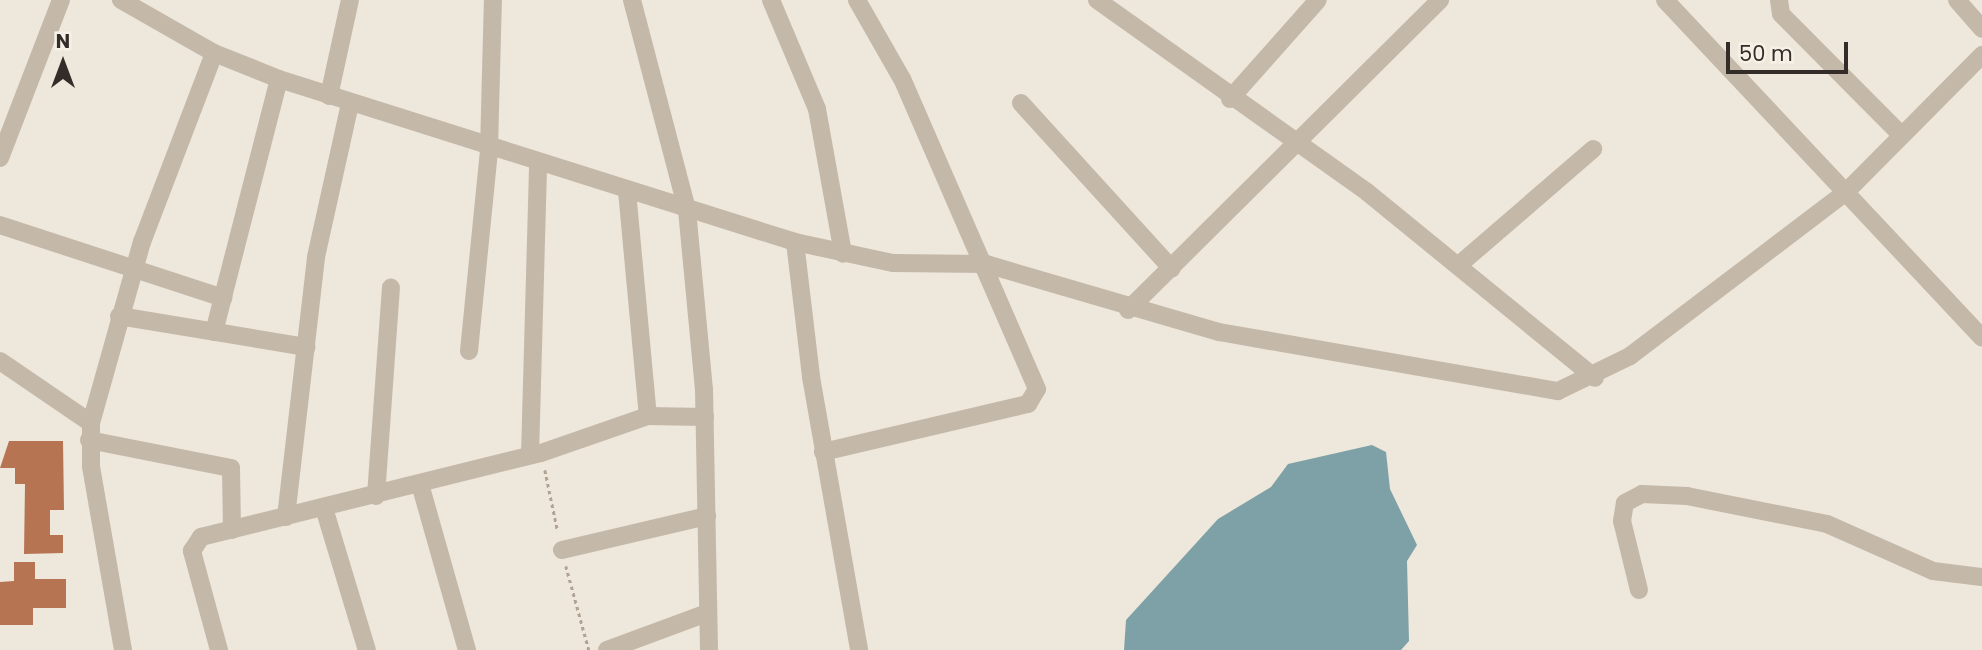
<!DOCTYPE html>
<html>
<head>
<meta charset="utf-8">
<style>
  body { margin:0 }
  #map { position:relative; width:1982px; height:650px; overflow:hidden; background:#eee7db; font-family:Poppins,sans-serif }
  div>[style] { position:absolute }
  .water>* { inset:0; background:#7ea1a7 }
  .building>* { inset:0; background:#b67452 }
  .path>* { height:2.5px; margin-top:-1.25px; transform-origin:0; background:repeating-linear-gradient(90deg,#b0a393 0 3.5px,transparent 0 7px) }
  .minor>* { height:18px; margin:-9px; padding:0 9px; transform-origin:9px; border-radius:9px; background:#c4b8a9 }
  .tertiary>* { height:18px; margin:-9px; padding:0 9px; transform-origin:9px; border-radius:9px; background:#c4b8a9 }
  span { translate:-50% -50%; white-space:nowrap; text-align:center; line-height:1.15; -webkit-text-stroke:6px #f6f1e7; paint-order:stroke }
  .north { position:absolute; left:28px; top:28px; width:70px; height:70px; -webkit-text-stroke:5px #f6f1e7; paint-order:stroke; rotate:0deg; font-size:19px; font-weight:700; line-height:28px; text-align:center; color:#332c28 }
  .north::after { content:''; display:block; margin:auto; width:24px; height:32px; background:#332c28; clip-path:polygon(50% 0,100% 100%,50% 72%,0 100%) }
  .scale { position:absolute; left:1726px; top:42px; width:122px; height:32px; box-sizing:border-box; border:4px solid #332c28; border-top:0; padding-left:9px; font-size:21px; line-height:24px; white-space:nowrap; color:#332c28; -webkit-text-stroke:5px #f6f1e7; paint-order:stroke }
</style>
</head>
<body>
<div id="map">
  <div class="water">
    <i style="clip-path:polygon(1372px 445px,1386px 452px,1390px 489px,1417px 545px,1407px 561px,1409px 641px,1401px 650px,1124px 650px,1126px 620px,1218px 519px,1271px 487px,1288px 464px)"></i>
  </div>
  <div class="building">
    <i style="clip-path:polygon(9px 441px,63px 441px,64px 510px,50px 510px,50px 535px,63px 535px,63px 553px,24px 554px,25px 484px,15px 484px,15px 468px,0 468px)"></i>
    <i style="clip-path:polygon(14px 562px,35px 562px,35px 579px,66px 579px,66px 608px,33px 608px,33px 625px,0 625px,0 582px,14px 581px)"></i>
  </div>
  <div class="path">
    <i style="left:545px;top:470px;width:63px;rotate:78.2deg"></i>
    <i style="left:566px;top:566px;width:87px;rotate:74.7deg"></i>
  </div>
  <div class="minor">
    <i style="left:121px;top:0;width:107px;rotate:29.7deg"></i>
    <i style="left:214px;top:53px;width:70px;rotate:21.8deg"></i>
    <i style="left:279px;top:79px;width:541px;rotate:17.53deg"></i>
    <i style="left:795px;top:242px;width:100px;rotate:12.1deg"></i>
    <i style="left:893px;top:263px;width:93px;rotate:0.6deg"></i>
    <i style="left:986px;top:264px;width:243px;rotate:16.3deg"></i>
    <i style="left:1219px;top:332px;width:344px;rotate:9.9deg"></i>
    <i style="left:1558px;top:391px;width:80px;rotate:-25.9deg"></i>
    <i style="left:1630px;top:356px;width:273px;rotate:-37.2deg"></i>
    <i style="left:1847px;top:191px;width:192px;rotate:-45.2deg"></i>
    <i style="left:632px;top:0;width:217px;rotate:75.3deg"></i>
    <i style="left:687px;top:210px;width:180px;rotate:84.6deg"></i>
    <i style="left:704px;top:389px;width:261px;rotate:88.9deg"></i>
    <i style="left:771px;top:0;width:118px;rotate:67.1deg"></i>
    <i style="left:817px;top:109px;width:147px;rotate:79.8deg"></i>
    <i style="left:1097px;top:0;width:331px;rotate:35.4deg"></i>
    <i style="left:1367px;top:192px;width:294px;rotate:39.2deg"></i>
    <i style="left:1779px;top:0;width:14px;rotate:82deg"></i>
    <i style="left:1781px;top:14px;width:168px;rotate:45.2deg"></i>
    <i style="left:1957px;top:0;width:38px;rotate:49deg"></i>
    <i style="left:329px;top:96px;width:98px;rotate:-77.7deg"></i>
    <i style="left:1230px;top:99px;width:132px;rotate:-48.4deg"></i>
    <i style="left:1021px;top:103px;width:224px;rotate:47.7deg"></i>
    <i style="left:0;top:158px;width:169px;rotate:-68.9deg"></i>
    <i style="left:627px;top:191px;width:226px;rotate:84.7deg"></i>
    <i style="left:0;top:225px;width:235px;rotate:18.1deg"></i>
    <i style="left:795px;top:242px;width:136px;rotate:83.2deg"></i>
    <i style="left:811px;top:377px;width:277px;rotate:80deg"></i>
    <i style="left:1460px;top:264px;width:176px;rotate:-40.8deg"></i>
    <i style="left:1128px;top:310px;width:440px;rotate:-44.8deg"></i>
    <i style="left:119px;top:316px;width:190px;rotate:9.4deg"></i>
    <i style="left:214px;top:332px;width:261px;rotate:-75.6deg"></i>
    <i style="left:469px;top:351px;width:203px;rotate:-84.3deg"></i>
    <i style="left:489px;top:149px;width:149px;rotate:-88.5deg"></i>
    <i style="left:0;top:361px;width:110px;rotate:34.3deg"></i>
    <i style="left:89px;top:440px;width:145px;rotate:11.2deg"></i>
    <i style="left:231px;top:468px;width:62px;rotate:89.1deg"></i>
    <i style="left:823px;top:452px;width:211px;rotate:-13.2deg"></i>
    <i style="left:1028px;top:404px;width:17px;rotate:-59deg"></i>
    <i style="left:1037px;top:389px;width:338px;rotate:-113.5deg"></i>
    <i style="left:902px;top:79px;width:91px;rotate:-119.7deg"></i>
    <i style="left:530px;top:455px;width:290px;rotate:-88.4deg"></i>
    <i style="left:420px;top:484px;width:173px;rotate:74.2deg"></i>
    <i style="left:376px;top:496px;width:209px;rotate:-85.9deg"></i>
    <i style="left:324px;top:508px;width:148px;rotate:73.2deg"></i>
    <i style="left:286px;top:517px;width:262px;rotate:-83.4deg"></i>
    <i style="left:316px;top:257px;width:157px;rotate:-77.5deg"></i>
    <i style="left:562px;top:550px;width:149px;rotate:-13.2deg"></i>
    <i style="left:1639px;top:590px;width:71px;rotate:-103.8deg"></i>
    <i style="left:1622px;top:521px;width:18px;rotate:-81deg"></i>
    <i style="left:1625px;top:503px;width:19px;rotate:-28deg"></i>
    <i style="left:1642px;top:494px;width:45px;rotate:2.5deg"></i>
    <i style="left:1687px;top:496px;width:143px;rotate:11.3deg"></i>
    <i style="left:1827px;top:524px;width:116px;rotate:23.9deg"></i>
    <i style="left:1933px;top:571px;width:49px;rotate:7deg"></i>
    <i style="left:123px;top:650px;width:187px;rotate:-99.9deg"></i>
    <i style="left:91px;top:466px;width:43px;rotate:-90deg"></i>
    <i style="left:91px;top:423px;width:188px;rotate:-74.3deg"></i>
    <i style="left:142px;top:242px;width:202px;rotate:-69.1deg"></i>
    <i style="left:219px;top:650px;width:103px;rotate:-105.3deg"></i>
    <i style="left:192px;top:551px;width:17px;rotate:-57deg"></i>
    <i style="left:201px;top:537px;width:350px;rotate:-13.9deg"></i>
    <i style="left:541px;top:453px;width:113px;rotate:-19.1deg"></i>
    <i style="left:648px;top:416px;width:57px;rotate:1deg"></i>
    <i style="left:607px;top:650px;width:107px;rotate:-20.3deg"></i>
  </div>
  <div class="tertiary">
    <i style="left:1665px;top:0;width:463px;rotate:46.8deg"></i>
  </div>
  <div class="north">N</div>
  <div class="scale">50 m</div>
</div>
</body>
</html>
